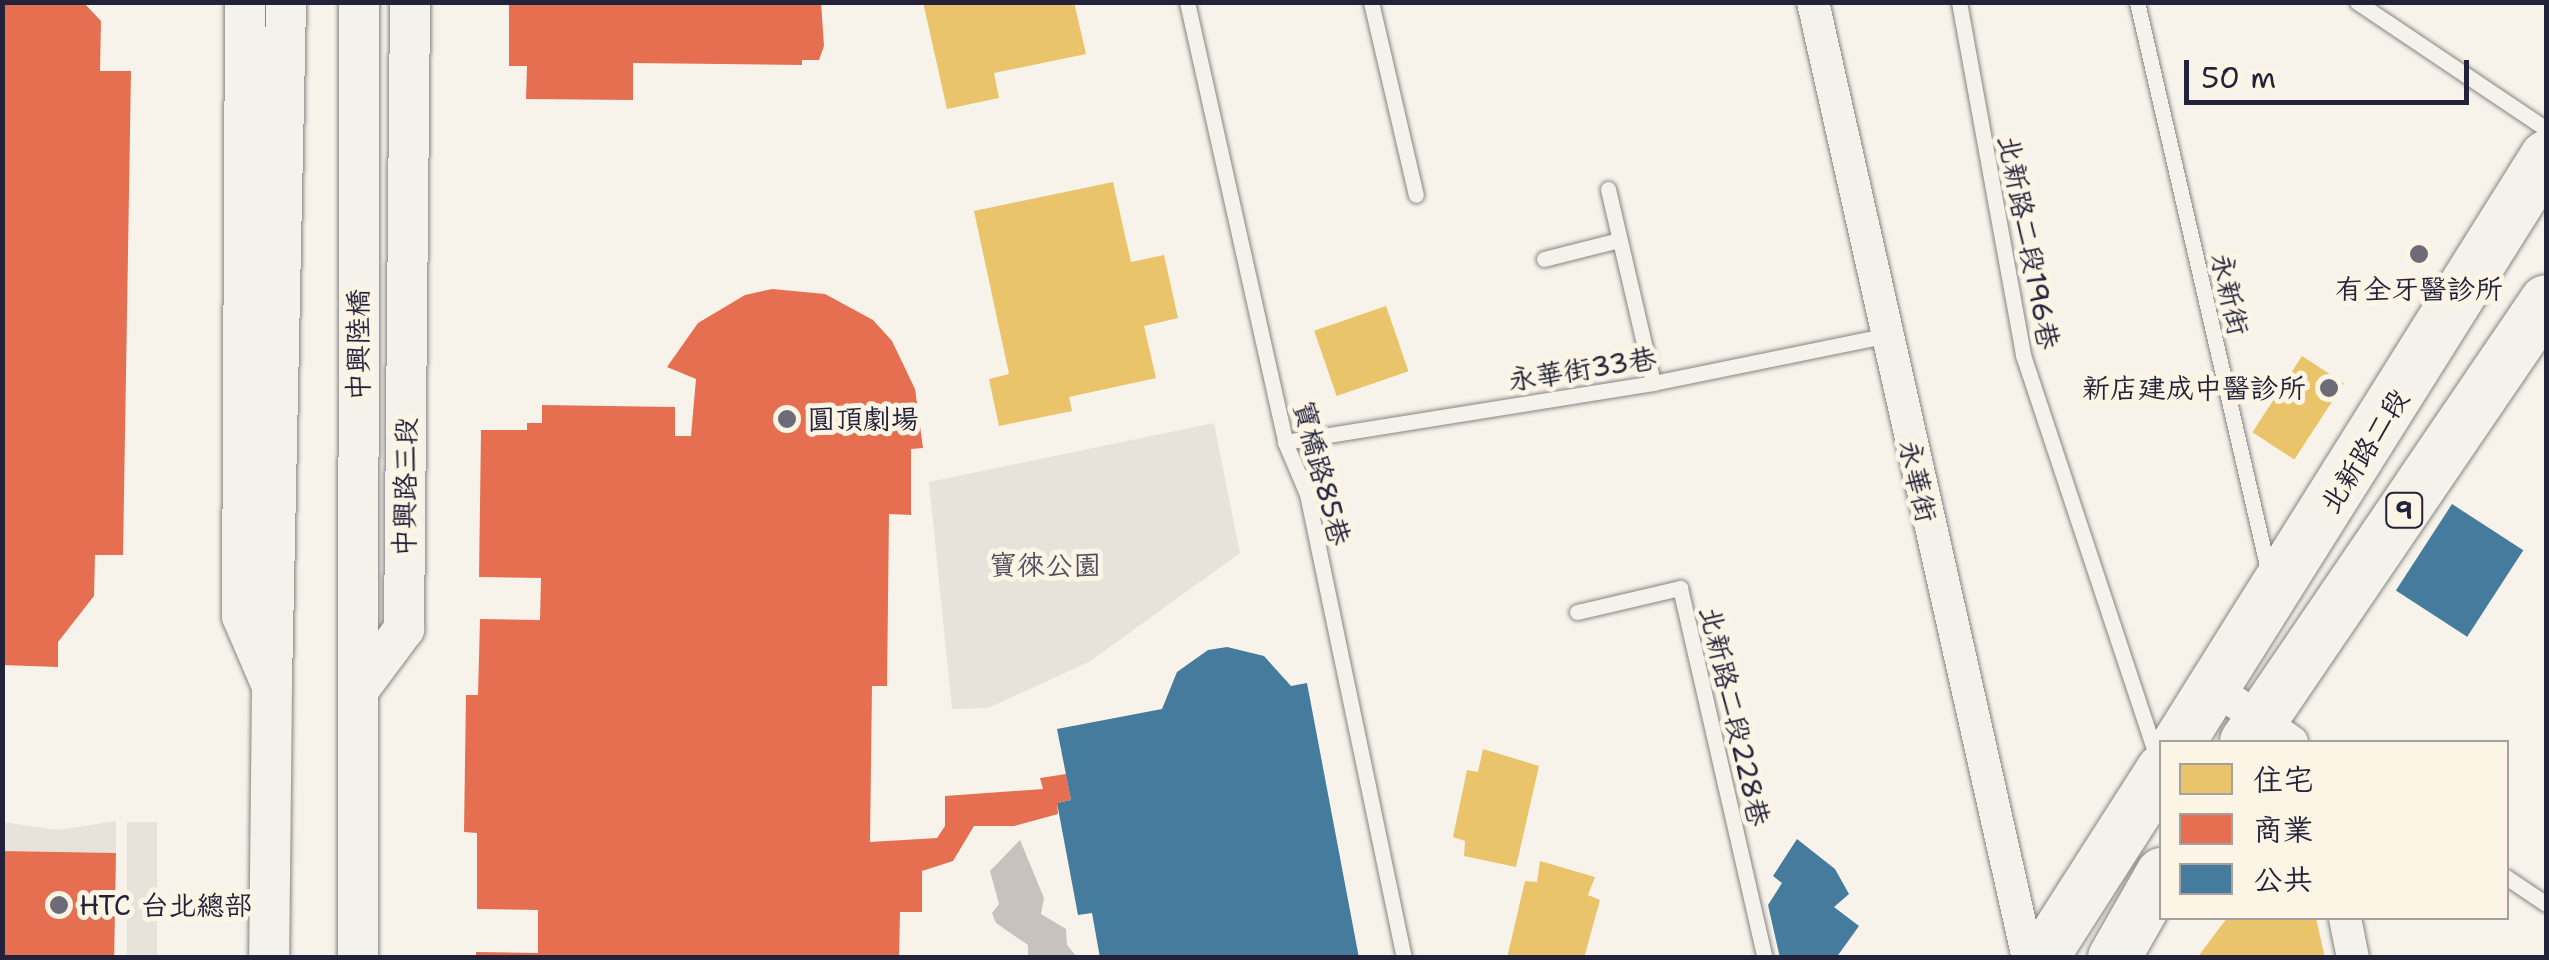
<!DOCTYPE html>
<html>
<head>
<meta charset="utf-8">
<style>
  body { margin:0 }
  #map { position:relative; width:2549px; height:960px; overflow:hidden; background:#f7f3ea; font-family:"Shantell Sans","LXGW WenKai TC",sans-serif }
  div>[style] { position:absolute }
  .green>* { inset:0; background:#e8e3da; transform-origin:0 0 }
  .water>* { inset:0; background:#c7c2be }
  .homes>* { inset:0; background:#e9c46a; transform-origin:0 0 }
  .shops>* { inset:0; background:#e76f51; transform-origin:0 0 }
  .public>* { inset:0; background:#457b9d; transform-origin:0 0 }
  .roads { filter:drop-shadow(0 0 2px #868485) drop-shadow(0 0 2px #868485) }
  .service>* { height:15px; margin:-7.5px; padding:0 7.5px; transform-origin:7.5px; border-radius:7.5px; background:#f5f2ec }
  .minor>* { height:32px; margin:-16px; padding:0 16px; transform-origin:16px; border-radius:16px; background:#f5f2ec }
  .tertiary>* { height:40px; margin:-20px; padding:0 20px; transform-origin:20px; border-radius:20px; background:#f5f2ec }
  .primary>* { height:52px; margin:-26px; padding:0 26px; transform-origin:26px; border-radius:26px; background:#f5f2ec }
  .dots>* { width:28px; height:28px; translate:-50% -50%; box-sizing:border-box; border:5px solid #fcf5e5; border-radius:50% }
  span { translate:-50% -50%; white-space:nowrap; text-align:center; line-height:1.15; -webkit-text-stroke:10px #fcf5e5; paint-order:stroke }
  .shield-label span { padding:2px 8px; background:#fcf5e5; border:2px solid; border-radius:8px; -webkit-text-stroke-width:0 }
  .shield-label { font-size:25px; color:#22223b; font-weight:700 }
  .street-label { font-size:28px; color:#22223b }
  .poi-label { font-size:28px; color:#22223b }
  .right { translate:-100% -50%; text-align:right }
  .left { translate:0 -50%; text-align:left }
  .park-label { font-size:28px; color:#504f5f }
  .frame { position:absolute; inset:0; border:5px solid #22223b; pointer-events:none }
  .legend { position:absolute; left:2159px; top:740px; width:350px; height:180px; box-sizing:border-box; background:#fcf5e5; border:2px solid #a5a1a1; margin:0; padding:12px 18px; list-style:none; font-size:30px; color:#22223b }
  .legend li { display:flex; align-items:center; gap:20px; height:50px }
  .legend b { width:50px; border:2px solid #a5a1a1 }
  .scale { position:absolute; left:2184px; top:60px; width:285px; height:45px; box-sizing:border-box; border:5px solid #22223b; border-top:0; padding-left:12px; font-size:30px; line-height:35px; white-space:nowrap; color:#22223b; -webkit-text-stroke:8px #fcf5e5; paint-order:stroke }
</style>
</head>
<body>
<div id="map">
  <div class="green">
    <i style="clip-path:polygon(1214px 423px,1240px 553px,1089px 662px,988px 708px,952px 709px,929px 482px)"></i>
    <i style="clip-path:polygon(116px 821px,116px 853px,3px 851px,3px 822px,58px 830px)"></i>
    <i style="left:127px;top:822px;width:30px;height:135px"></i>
  </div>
  <div class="water">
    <i style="clip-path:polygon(1020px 840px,1044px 898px,1041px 914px,1066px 929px,1067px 945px,1077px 957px,1028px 957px,1028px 945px,996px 923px,992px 913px,999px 904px,990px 871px)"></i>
  </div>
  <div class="homes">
    <i style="clip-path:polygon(923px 2px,1074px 2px,1086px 54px,994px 73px,999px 98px,947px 109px)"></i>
    <i style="clip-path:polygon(1113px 182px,1131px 262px,1164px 255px,1178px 318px,1144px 326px,1156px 378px,1069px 397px,1072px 411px,999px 426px,989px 379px,1009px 374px,974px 211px)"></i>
    <i style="left:1386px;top:306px;width:69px;height:76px;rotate:71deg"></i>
    <i style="left:2302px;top:356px;width:50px;height:91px;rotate:33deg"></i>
    <i style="clip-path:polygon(1483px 749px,1539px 766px,1516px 867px,1464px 856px,1465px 841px,1453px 837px,1467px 770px,1478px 772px)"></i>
    <i style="clip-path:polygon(1540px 861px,1595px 877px,1588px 895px,1600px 900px,1584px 958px,1507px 958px,1525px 881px,1537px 882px)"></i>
    <i style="clip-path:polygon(2227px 918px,2316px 918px,2325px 958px,2197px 958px)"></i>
  </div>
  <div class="shops">
    <i style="clip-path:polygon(2px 2px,83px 2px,101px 21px,100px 71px,131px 71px,123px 555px,95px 555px,94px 596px,58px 642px,58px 667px,2px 665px)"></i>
    <i style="clip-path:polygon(509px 2px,821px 2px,824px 46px,819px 60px,802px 60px,802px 65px,633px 63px,633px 100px,526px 99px,527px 66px,509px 66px)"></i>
    <i style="clip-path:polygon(772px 289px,825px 294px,873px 320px,892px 341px,915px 389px,923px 448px,911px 449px,911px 515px,889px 514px,887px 686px,872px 686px,870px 842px,937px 838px,945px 826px,945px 796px,1043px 789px,1040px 778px,1066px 774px,1071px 800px,1057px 803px,1058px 814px,1014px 826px,974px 826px,953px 861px,922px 871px,922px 912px,900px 912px,899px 958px,476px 958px,476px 952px,538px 953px,538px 910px,477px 909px,477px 833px,464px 832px,466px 695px,478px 695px,480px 619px,540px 620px,541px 578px,479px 577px,481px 430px,527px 430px,527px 423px,542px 423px,542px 405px,675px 407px,675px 436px,691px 436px,696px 379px,667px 367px,698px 323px,745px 295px)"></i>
    <i style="left:2px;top:851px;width:114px;height:107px;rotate:1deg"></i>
  </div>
  <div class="public">
    <i style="left:2452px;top:504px;width:85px;height:103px;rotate:33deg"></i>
    <i style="clip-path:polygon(1227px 647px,1264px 656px,1291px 686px,1307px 683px,1359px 958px,1100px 958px,1092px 913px,1078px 915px,1057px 803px,1071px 800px,1057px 729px,1162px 709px,1177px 672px,1208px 650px)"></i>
    <i style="clip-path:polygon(1797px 839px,1835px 869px,1849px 894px,1834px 907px,1859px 926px,1836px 958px,1780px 958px,1768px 905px,1782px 883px,1773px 876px)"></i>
  </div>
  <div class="roads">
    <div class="service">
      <i style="left:1187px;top:2px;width:451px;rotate:77.4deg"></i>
      <i style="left:1285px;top:442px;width:56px;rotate:67.1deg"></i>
      <i style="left:1307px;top:494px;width:474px;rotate:78.2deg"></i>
      <i style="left:1371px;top:2px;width:198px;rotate:76.9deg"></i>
      <i style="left:1959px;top:2px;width:359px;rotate:79.7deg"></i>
      <i style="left:2023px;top:355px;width:429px;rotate:71.6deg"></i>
      <i style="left:2137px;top:2px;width:587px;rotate:77.01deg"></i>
      <i style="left:2357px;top:2px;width:228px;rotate:33.9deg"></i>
      <i style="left:1608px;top:189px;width:199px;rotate:76.9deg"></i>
      <i style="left:1544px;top:259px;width:77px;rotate:-14.2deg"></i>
      <i style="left:1285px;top:442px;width:373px;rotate:-9.1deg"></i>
      <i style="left:1653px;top:383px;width:236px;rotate:-11.5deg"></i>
      <i style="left:1577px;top:612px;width:106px;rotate:-13.1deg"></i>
      <i style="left:1680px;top:588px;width:380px;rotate:77.1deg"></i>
      <i style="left:2506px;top:877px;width:48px;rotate:34deg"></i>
    </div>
    <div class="minor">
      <i style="left:1813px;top:2px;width:980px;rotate:77.33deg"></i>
      <i style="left:2213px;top:687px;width:96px;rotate:34.8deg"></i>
      <i style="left:2345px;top:918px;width:41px;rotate:78.7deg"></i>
    </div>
    <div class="tertiary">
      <i style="left:245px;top:2px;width:614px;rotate:90.28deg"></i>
      <i style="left:242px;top:616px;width:76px;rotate:66.8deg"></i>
      <i style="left:272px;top:686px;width:272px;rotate:90.6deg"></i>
      <i style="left:272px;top:683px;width:681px;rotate:-88.82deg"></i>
      <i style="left:360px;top:688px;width:74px;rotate:-53.3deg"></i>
      <i style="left:404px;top:629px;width:627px;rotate:-89.45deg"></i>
      <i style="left:358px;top:958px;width:956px;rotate:-89.94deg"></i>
    </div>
    <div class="primary">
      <i style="left:2179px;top:742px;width:691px;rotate:-57.9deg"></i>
      <i style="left:2246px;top:742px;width:533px;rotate:-55.77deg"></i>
      <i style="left:2042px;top:958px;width:223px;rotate:-57.4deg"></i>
      <i style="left:2114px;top:958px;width:97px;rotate:-60.3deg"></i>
    </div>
  </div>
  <div class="dots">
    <i style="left:2419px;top:254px;background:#6d6b78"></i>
    <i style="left:2329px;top:388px;background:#6d6b78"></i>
    <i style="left:787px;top:419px;background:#6d6b78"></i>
    <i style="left:59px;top:905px;background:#6d6b78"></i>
  </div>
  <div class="shield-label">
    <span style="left:2404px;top:510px">9</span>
  </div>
  <div class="street-label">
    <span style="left:2029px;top:242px;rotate:79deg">北新路二段196巷</span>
    <span style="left:2230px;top:294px;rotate:77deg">永新街</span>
    <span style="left:358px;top:345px;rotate:-90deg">中興陸橋</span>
    <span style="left:1582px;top:369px;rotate:-9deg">永華街33巷</span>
    <span style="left:2364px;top:451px;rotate:-58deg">北新路二段</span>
    <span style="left:1322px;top:473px;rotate:75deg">寶橋路85巷</span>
    <span style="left:1918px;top:481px;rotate:77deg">永華街</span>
    <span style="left:405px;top:487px;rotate:-89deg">中興路三段</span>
    <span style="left:1735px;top:716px;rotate:77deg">北新路二段228巷</span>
  </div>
  <div class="poi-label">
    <span style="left:2419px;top:289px">有全牙醫診所</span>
    <span class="right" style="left:2306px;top:388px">新店建成中醫診所</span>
    <span class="left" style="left:807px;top:419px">圓頂劇場</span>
    <span class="left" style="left:79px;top:905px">HTC 台北總部</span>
  </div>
  <div class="park-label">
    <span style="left:1045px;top:565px">寶徠公園</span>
  </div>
  <div class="frame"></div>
  <ul class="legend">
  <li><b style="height:28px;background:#e9c46a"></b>住宅</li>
  <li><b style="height:28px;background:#e76f51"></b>商業</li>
  <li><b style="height:28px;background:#457b9d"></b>公共</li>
  </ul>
  <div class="scale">50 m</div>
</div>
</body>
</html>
